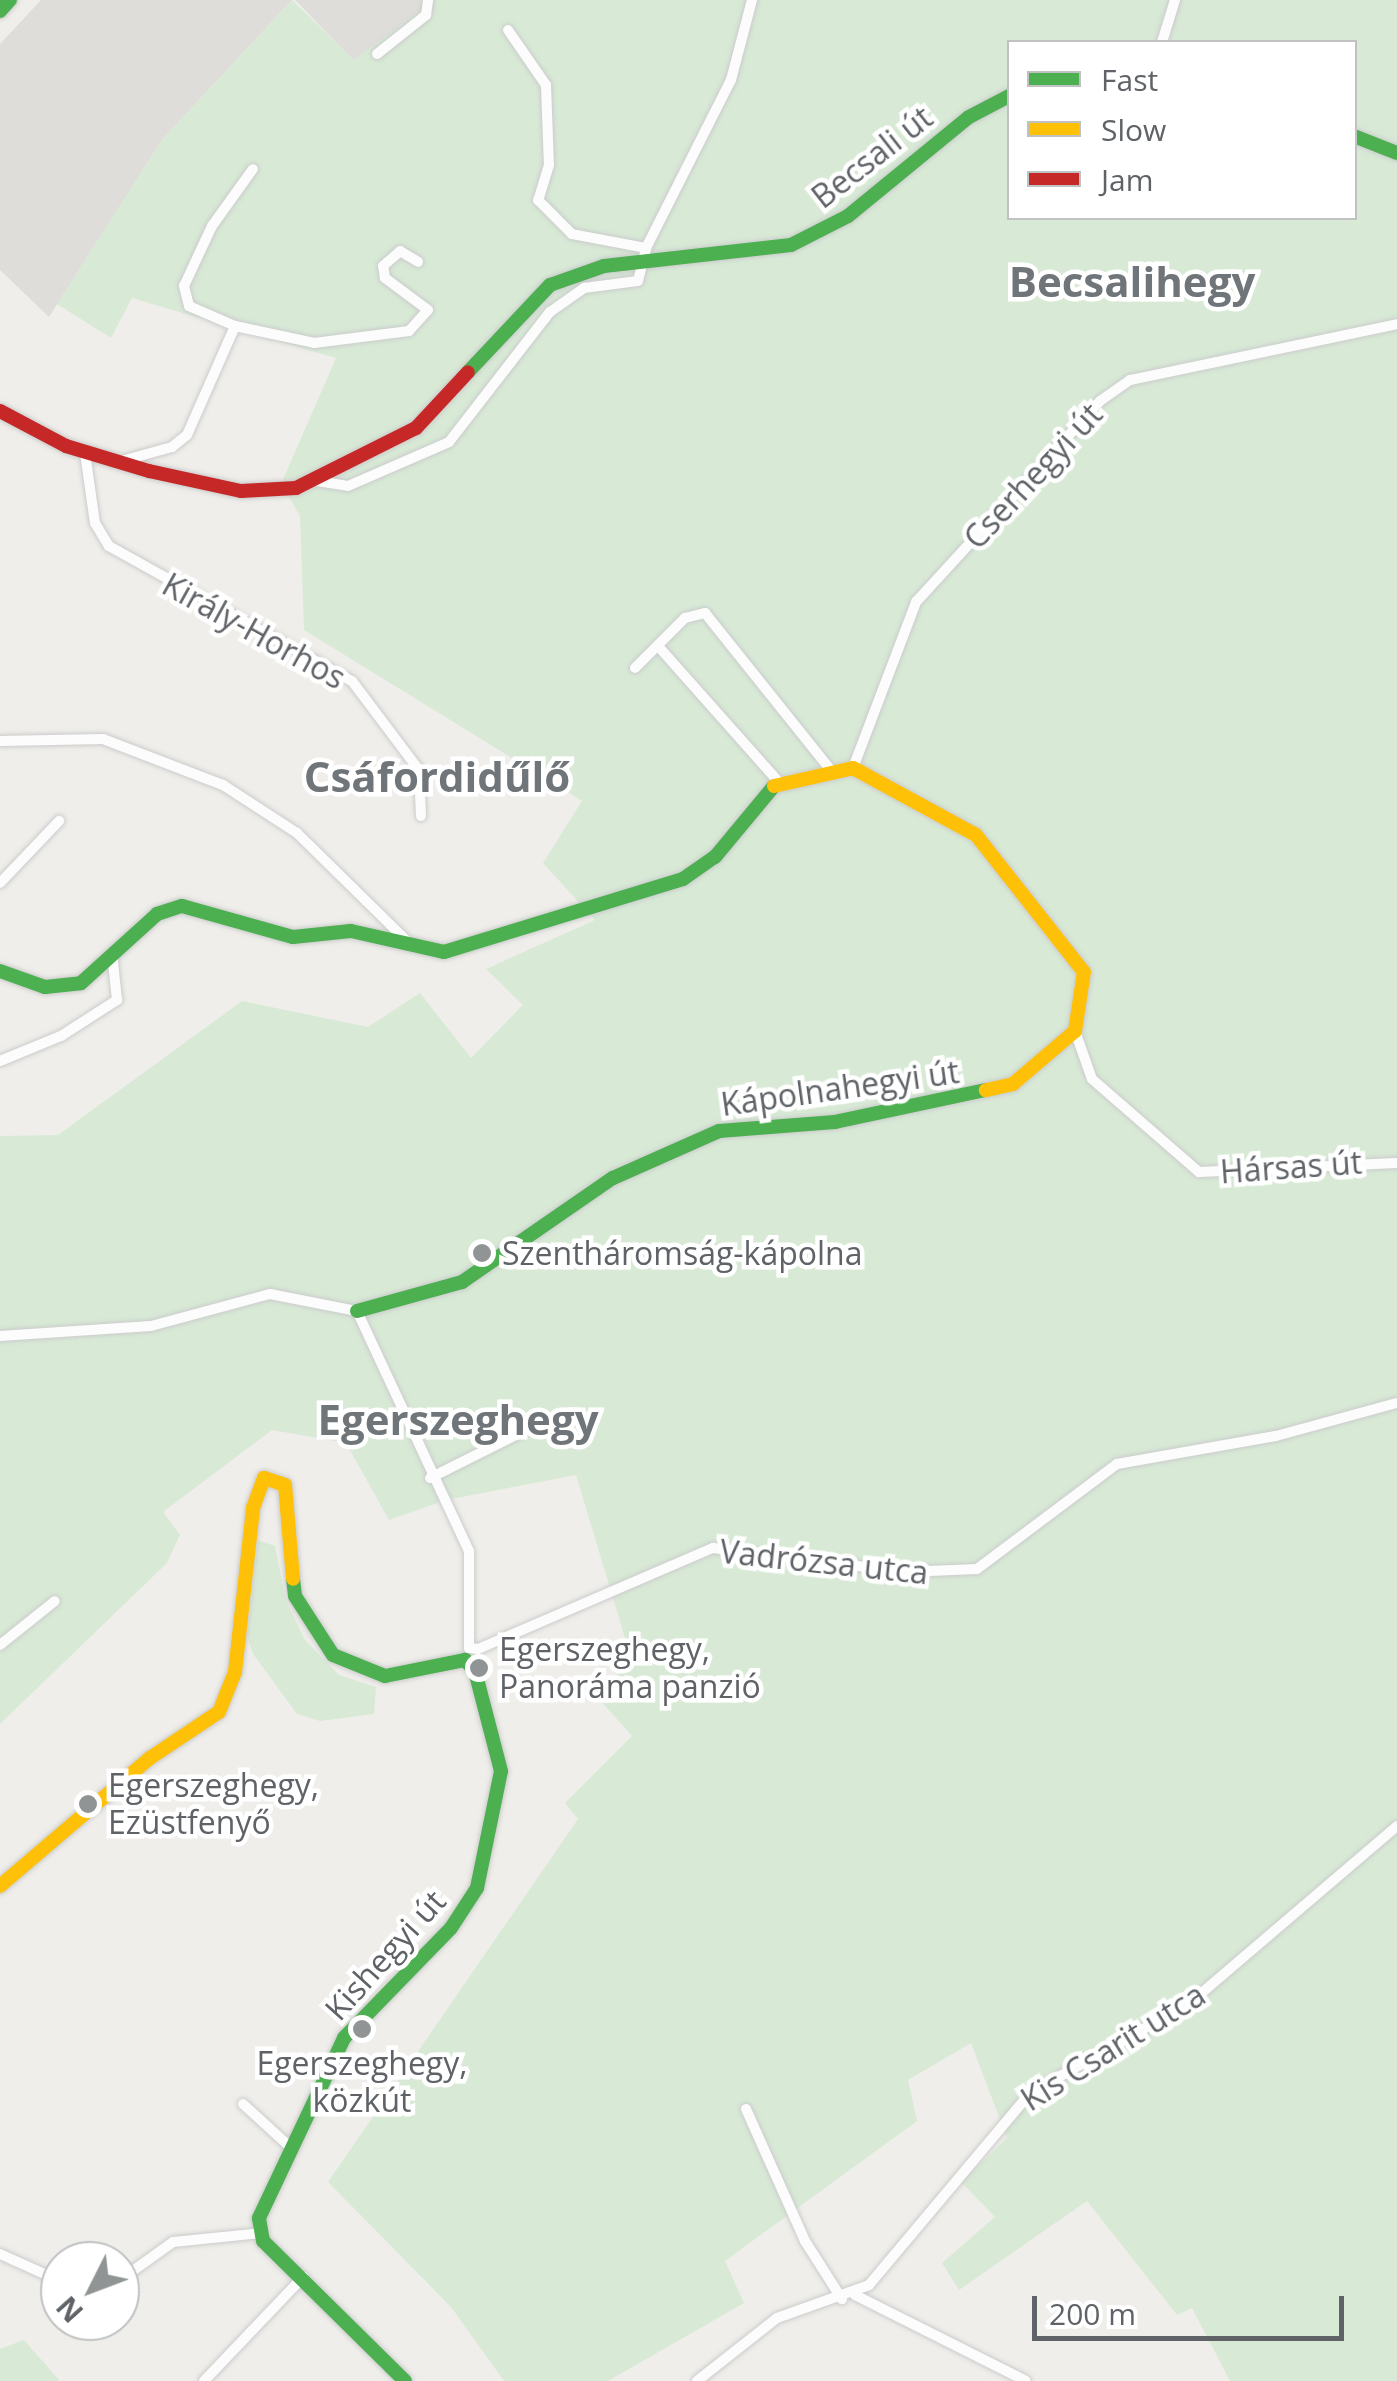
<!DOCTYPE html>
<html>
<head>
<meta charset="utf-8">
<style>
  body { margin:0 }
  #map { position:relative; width:1397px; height:2381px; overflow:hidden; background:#efeeea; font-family:"Open Sans",sans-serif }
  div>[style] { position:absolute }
  .industrial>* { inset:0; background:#dfddda }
  .green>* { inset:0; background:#d8ead6 }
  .roads { filter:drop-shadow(0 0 2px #cbcccc) drop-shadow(0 0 2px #cbcccc) }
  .street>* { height:10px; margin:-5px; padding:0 5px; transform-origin:5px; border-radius:5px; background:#fdfcfc }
  .fast>* { height:14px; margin:-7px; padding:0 7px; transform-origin:7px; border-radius:7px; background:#4caf50 }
  .slow>* { height:14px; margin:-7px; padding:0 7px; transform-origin:7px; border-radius:7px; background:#ffc107 }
  .jam>* { height:14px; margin:-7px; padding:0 7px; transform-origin:7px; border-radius:7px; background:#c62828 }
  .dots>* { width:28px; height:28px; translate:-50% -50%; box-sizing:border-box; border:5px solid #fff; border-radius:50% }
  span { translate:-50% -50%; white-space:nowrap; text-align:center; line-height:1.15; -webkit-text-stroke:9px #fff; paint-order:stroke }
  .street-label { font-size:32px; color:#5f6367 }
  .poi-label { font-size:32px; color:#5f6367 }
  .left { translate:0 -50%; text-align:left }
  .district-label { font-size:42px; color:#707579; font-weight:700 }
  .legend { position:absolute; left:1007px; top:40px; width:350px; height:180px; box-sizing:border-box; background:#fff; border:2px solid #bfc1c2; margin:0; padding:12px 18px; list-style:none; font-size:30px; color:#5f6367 }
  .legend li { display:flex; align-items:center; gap:20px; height:50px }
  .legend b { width:50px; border:2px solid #bfc1c2 }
  .north { position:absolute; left:40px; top:2241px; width:100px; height:100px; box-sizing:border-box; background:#fff; border:2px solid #bfc1c2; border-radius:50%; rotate:228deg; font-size:28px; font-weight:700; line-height:40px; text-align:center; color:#5f6367 }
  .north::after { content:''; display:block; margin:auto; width:35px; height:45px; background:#919495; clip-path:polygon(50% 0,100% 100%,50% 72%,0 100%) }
  .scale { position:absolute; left:1032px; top:2296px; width:312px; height:45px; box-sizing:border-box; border:5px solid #5f6367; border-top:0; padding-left:12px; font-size:30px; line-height:35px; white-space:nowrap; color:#5f6367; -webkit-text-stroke:8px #fff; paint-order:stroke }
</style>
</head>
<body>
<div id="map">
  <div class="industrial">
    <i style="clip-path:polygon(41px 0,292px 0,162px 140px,49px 317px,0 270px,0 44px)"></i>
    <i style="clip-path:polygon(295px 0,420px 0,425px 6px,354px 61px)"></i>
  </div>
  <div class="green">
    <i style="clip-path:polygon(evenodd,292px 0,354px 60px,424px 7px,420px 0,1397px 0,1397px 2381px,1230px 2381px,1192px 2308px,1177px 2315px,1087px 2201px,959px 2290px,942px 2263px,995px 2217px,961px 2182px,1007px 2138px,971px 2043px,908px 2080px,917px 2121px,725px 2261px,744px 2303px,608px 2381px,504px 2381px,451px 2307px,328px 2182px,578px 1819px,565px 1803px,632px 1736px,599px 1699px,631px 1658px,576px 1475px,446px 1500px,389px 1520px,346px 1443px,272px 1430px,163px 1512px,180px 1535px,167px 1563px,0 1724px,0 1136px,58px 1135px,242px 1001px,368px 1027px,420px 993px,471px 1058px,523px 1005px,486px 969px,595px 920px,543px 863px,582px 801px,304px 630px,300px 516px,281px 484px,336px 358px,132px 298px,111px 338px,57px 304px,162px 140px,292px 0,1009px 42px,1354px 42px,1354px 218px,1009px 218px,1009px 42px)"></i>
    <i style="clip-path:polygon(258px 1540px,275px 1546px,286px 1601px,305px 1640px,339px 1675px,376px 1687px,374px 1714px,320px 1721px,297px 1714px,253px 1654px,247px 1635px)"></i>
    <i style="clip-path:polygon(24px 2340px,60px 2381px,0 2381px,0 2349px)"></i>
  </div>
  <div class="roads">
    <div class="street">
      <i style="left:508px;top:30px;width:67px;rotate:55.4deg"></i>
      <i style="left:546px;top:85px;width:80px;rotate:87.9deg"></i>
      <i style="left:549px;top:165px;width:37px;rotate:107deg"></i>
      <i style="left:538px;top:200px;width:48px;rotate:45deg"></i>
      <i style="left:572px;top:234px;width:75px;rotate:10.7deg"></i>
      <i style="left:1162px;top:42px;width:44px;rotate:-72.8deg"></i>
      <i style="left:377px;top:54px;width:63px;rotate:-38.5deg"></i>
      <i style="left:426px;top:15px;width:15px;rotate:-82deg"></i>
      <i style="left:235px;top:326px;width:81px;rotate:12.1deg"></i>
      <i style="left:314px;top:343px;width:96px;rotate:-7.2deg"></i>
      <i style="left:409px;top:331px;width:28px;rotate:-48deg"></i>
      <i style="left:428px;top:310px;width:54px;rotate:-143.3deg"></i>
      <i style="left:385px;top:278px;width:12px;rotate:-99deg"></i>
      <i style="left:383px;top:266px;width:23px;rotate:-41deg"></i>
      <i style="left:400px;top:251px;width:21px;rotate:31deg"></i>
      <i style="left:85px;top:453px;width:71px;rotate:81.9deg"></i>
      <i style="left:95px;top:523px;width:27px;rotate:59deg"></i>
      <i style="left:109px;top:546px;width:278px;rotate:29.1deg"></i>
      <i style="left:352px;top:681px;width:111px;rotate:53deg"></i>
      <i style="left:419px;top:770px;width:46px;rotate:87.5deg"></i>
      <i style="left:118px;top:462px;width:56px;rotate:-15.5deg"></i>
      <i style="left:172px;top:447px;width:19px;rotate:-39deg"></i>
      <i style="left:187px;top:435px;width:119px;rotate:-66.2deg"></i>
      <i style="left:235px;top:326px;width:50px;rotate:-156.5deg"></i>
      <i style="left:189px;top:306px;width:21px;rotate:-104deg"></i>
      <i style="left:184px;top:286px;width:66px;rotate:-65deg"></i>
      <i style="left:212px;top:226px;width:70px;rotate:-54.3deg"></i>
      <i style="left:317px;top:481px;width:31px;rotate:9deg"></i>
      <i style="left:348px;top:486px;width:110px;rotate:-23.5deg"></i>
      <i style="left:449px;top:442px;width:165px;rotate:-52.2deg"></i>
      <i style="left:550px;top:312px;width:42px;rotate:-35.2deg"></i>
      <i style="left:584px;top:288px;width:54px;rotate:-7.4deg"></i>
      <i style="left:638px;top:281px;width:34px;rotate:-76deg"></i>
      <i style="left:646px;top:248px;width:188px;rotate:-63.2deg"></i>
      <i style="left:731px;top:80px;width:83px;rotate:-75.3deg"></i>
      <i style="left:658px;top:646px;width:181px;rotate:48.4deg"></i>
      <i style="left:635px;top:668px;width:71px;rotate:-45deg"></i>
      <i style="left:685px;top:618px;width:21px;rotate:-14deg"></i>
      <i style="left:705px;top:613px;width:198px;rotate:51.3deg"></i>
      <i style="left:0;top:741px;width:103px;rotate:-1.1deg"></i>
      <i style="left:103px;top:739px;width:129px;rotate:21deg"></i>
      <i style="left:223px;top:785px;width:88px;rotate:33deg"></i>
      <i style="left:297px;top:833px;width:158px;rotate:44.5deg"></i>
      <i style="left:853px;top:768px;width:178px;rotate:-69.2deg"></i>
      <i style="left:916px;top:602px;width:273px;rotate:-47.5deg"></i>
      <i style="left:1100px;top:401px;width:37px;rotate:-35deg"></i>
      <i style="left:1130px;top:380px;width:273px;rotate:-11.8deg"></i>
      <i style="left:0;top:883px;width:86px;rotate:-46.4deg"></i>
      <i style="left:1075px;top:1031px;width:51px;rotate:70.5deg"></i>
      <i style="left:1092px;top:1079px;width:142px;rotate:41deg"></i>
      <i style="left:1199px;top:1172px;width:198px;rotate:-2.6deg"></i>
      <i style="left:0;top:1061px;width:66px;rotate:-22.3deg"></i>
      <i style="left:61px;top:1036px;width:67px;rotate:-32.7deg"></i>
      <i style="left:117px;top:1000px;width:39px;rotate:-96deg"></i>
      <i style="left:0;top:1336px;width:151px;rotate:-3.8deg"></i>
      <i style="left:151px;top:1326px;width:123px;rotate:-15.1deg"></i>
      <i style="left:270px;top:1294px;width:89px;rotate:11.1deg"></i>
      <i style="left:357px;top:1311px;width:265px;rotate:65deg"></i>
      <i style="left:469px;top:1551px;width:97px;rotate:90deg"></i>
      <i style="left:469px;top:1648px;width:9px;rotate:6deg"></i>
      <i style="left:478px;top:1649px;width:256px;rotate:-23.3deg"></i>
      <i style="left:713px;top:1548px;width:193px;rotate:7.1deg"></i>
      <i style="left:905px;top:1572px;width:72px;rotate:-2.4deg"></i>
      <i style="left:977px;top:1569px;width:175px;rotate:-36.9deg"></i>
      <i style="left:1117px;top:1464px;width:161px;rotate:-10deg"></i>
      <i style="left:1276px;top:1436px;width:125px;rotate:-15.3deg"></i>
      <i style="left:430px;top:1478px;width:110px;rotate:-26.6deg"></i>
      <i style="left:0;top:1645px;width:70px;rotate:-38.7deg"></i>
      <i style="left:243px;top:2104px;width:62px;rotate:42.4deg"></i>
      <i style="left:746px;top:2109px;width:145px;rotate:65.9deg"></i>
      <i style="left:805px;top:2241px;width:69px;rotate:57.5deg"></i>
      <i style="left:0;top:2254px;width:66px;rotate:24.2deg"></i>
      <i style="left:120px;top:2280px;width:65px;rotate:-35.6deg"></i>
      <i style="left:173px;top:2242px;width:88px;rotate:-5.8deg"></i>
      <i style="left:855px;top:2295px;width:191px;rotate:26.7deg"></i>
      <i style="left:204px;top:2381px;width:144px;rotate:-46.4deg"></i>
      <i style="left:697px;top:2381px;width:102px;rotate:-38.2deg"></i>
      <i style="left:777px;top:2318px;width:98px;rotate:-19.7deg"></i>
      <i style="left:869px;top:2285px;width:249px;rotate:-50deg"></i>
      <i style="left:1029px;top:2094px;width:186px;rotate:-29.6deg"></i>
      <i style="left:1191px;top:2002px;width:271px;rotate:-40.5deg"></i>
    </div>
    <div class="fast">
      <i style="left:0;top:11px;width:15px;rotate:-48deg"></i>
      <i style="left:1354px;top:136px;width:46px;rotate:21.6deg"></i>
      <i style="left:468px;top:372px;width:120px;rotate:-46.7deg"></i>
      <i style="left:550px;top:285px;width:57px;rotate:-19.4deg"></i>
      <i style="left:604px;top:266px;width:188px;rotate:-6.4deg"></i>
      <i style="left:791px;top:245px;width:64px;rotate:-27deg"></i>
      <i style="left:848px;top:216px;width:156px;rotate:-39.3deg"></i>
      <i style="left:969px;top:117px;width:45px;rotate:-27.7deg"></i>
      <i style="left:0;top:971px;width:48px;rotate:19.6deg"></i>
      <i style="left:45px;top:987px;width:36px;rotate:-6deg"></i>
      <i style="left:81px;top:983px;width:103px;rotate:-42.2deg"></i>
      <i style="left:157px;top:914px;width:26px;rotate:-18deg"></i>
      <i style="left:182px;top:906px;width:115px;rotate:15.6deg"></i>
      <i style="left:293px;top:937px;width:58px;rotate:-5.9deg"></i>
      <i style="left:351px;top:931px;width:95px;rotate:12.7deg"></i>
      <i style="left:444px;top:952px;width:250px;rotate:-17deg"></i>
      <i style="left:683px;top:879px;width:39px;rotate:-35deg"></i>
      <i style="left:715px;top:857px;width:92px;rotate:-50.3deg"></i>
      <i style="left:357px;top:1311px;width:109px;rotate:-15.4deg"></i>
      <i style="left:462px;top:1282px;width:183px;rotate:-34.6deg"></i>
      <i style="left:613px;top:1178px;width:116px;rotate:-23.9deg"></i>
      <i style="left:719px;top:1131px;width:116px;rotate:-4.4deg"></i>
      <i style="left:835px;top:1122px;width:154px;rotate:-12deg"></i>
      <i style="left:293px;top:1579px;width:17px;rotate:83deg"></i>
      <i style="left:295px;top:1596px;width:70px;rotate:57.2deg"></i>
      <i style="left:333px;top:1655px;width:56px;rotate:22deg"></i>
      <i style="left:385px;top:1676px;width:82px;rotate:-11.3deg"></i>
      <i style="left:405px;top:2381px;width:199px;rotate:-135.4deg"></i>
      <i style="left:263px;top:2241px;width:23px;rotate:-100deg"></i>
      <i style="left:259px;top:2218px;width:199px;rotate:-64.7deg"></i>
      <i style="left:344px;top:2038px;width:153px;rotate:-45.8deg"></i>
      <i style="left:451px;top:1928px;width:48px;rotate:-57deg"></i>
      <i style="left:477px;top:1888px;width:119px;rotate:-78.4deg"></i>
      <i style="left:501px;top:1771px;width:103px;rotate:-104.6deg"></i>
      <i style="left:475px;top:1671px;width:15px;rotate:-132deg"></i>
    </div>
    <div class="slow">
      <i style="left:774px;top:786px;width:81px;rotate:-12.8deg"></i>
      <i style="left:853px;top:768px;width:140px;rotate:28.6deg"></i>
      <i style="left:976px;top:835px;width:174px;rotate:51.8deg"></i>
      <i style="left:1084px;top:972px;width:60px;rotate:98.7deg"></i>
      <i style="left:1075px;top:1031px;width:82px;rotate:139.5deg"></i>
      <i style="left:1013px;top:1084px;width:28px;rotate:167deg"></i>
      <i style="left:0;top:1886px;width:197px;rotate:-40.5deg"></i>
      <i style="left:150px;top:1758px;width:83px;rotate:-33.7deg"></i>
      <i style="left:219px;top:1712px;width:43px;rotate:-68.2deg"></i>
      <i style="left:235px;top:1672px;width:165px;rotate:-83.7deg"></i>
      <i style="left:253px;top:1508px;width:32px;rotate:-70deg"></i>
      <i style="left:264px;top:1478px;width:22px;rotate:18deg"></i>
      <i style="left:285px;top:1485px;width:94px;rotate:85.1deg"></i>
    </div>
    <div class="jam">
      <i style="left:0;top:411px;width:75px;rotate:27.9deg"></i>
      <i style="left:66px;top:446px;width:87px;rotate:16.8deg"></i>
      <i style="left:149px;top:471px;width:94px;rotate:12.3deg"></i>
      <i style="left:241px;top:491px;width:55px;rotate:-3.1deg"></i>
      <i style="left:296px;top:488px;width:134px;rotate:-26.6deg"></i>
      <i style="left:416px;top:428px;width:76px;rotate:-47.1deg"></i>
    </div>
  </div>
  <div class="dots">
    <i style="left:482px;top:1253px;background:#919495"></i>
    <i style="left:479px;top:1668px;background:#919495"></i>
    <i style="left:88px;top:1804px;background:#919495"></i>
    <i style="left:362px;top:2029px;background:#919495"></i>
  </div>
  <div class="street-label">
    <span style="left:872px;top:157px;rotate:-38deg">Becsali út</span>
    <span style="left:1033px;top:476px;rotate:-47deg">Cserhegyi út</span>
    <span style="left:254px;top:631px;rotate:29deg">Király-Horhos</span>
    <span style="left:840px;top:1088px;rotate:-8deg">Kápolnahegyi út</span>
    <span style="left:1291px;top:1167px;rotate:-4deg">Hársas út</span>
    <span style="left:824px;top:1562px;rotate:6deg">Vadrózsa utca</span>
    <span style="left:385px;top:1955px;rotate:-48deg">Kishegyi út</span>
    <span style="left:1113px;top:2047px;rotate:-32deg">Kis Csarit utca</span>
  </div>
  <div class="poi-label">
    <span class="left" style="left:502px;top:1253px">Szentháromság-kápolna</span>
    <span class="left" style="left:499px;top:1668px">Egerszeghegy,<br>Panoráma panzió</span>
    <span class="left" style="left:108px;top:1804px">Egerszeghegy,<br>Ezüstfenyő</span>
    <span style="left:362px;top:2082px">Egerszeghegy,<br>közkút</span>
  </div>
  <div class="district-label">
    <span style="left:1132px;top:281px">Becsalihegy</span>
    <span style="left:437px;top:776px">Csáfordidűlő</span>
    <span style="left:458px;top:1419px">Egerszeghegy</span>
  </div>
  <ul class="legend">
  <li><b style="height:12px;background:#4caf50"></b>Fast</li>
  <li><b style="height:12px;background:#ffc107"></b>Slow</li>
  <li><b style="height:12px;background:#c62828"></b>Jam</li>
  </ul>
  <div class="north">N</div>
  <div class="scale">200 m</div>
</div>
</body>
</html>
